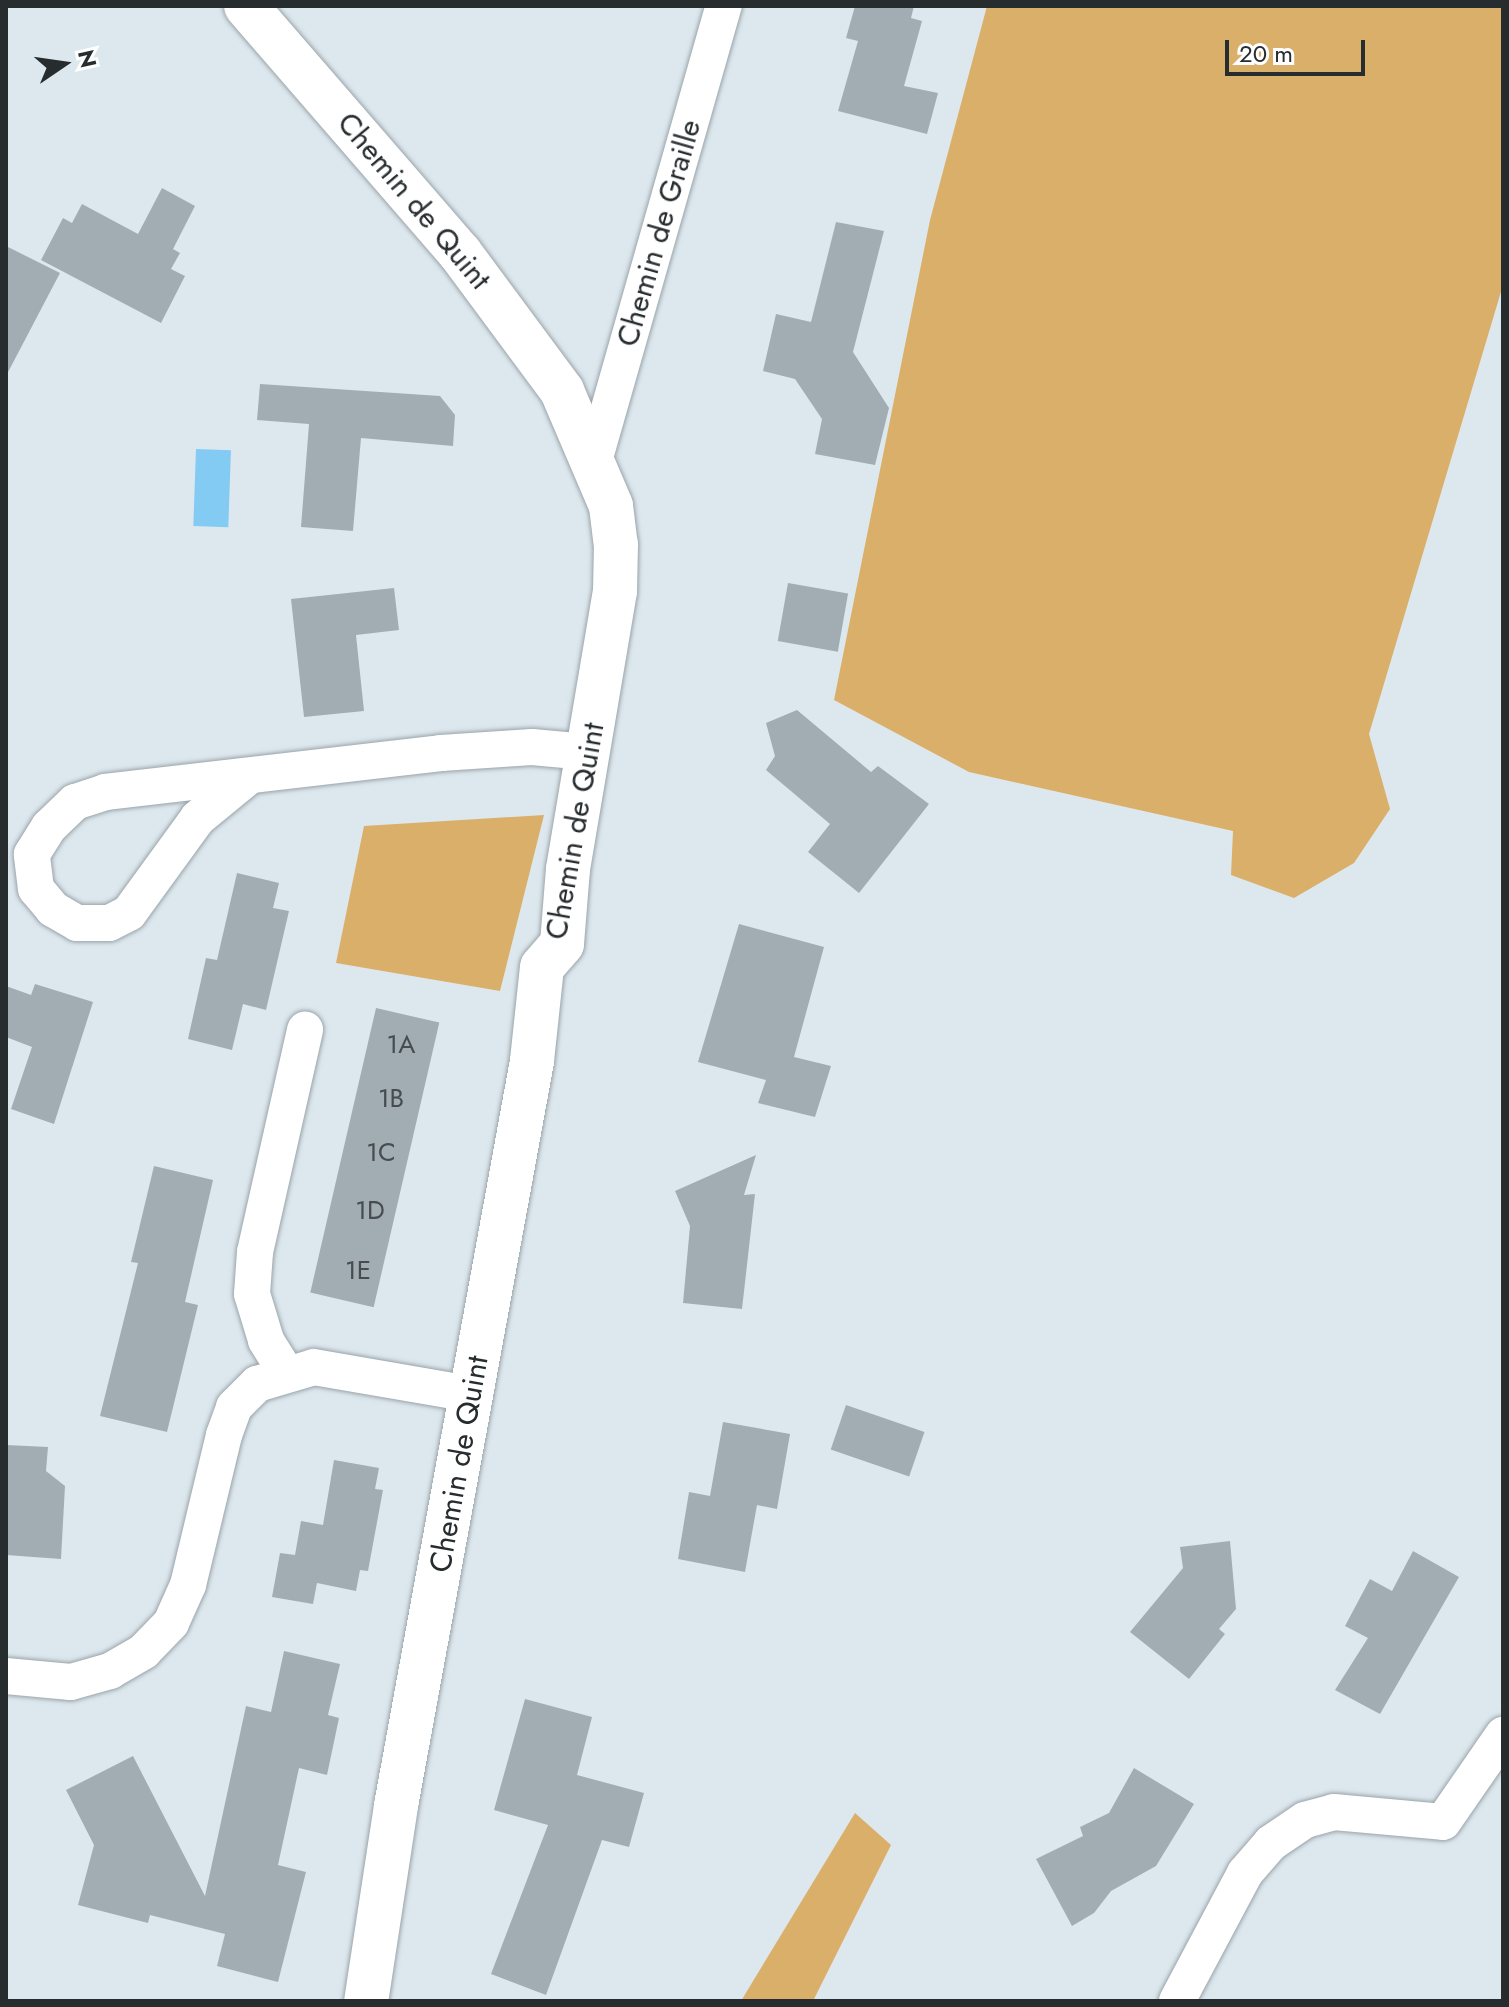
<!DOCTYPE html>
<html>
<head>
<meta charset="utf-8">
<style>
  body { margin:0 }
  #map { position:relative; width:1509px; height:2007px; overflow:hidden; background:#dde8ee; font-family:Jost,sans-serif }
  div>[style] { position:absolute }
  .green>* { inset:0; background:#daaf6a }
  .water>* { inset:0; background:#83cbf3; transform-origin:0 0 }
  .building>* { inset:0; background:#a2acb3; transform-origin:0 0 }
  .roads { filter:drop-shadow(0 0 2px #9aa4aa) drop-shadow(0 0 2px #9aa4aa) }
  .minor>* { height:36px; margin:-18px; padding:0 18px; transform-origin:18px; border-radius:18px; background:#fff }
  .tertiary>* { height:44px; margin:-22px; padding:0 22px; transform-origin:22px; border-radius:22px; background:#fff }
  span { translate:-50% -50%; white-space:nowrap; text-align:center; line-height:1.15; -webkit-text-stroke:6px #fff; paint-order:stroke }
  .number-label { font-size:26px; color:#464c4f }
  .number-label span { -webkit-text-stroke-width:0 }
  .street-label { font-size:30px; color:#272c2e }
  .frame { position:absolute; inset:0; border:8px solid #272c2e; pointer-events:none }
  .north { position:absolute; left:24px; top:24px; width:80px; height:80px; -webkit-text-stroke:6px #fff; paint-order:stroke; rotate:77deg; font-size:22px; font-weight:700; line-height:32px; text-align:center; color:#272c2e }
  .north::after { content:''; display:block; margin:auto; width:28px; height:36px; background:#272c2e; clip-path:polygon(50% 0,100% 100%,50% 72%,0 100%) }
  .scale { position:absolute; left:1225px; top:40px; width:140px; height:36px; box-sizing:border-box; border:4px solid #272c2e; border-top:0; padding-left:10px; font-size:24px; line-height:28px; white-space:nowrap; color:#272c2e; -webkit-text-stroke:6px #fff; paint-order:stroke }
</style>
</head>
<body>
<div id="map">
  <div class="green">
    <i style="clip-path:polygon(987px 6px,1503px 6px,1503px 285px,1369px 734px,1390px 809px,1354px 863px,1294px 898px,1231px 875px,1233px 831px,969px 772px,834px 700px,930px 220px)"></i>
    <i style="clip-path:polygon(544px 815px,500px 991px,336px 963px,364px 826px)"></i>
    <i style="clip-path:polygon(855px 1813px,891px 1845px,813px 2001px,741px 2001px)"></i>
  </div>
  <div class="water">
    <i style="left:196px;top:449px;width:35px;height:77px;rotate:2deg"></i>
  </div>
  <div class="building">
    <i style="clip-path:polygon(855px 6px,914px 6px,911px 18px,922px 21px,904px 86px,938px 93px,927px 134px,838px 111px,858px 41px,846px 38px)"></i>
    <i style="clip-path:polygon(162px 188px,195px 206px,173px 249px,180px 253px,171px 269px,185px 276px,161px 323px,41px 260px,63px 218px,72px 223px,82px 204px,138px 234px)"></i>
    <i style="clip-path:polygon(836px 222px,884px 231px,853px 352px,889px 408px,875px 465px,815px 454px,822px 419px,795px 379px,763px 371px,776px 314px,811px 322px)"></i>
    <i style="clip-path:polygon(6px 246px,60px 273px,6px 376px)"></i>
    <i style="clip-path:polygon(260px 384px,440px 396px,455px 415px,453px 446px,361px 438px,353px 531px,301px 527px,309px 424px,257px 420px)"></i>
    <i style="left:788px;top:583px;width:61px;height:59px;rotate:10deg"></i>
    <i style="clip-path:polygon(394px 588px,399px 630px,356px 635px,364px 711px,304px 717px,291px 599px)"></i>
    <i style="clip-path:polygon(797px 710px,871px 772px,878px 766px,929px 804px,859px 893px,808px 852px,830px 824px,766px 770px,775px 756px,766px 723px)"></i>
    <i style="clip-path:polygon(237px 873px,279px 883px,273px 908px,289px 911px,266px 1010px,243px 1004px,232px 1050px,188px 1039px,206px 958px,217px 960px)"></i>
    <i style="clip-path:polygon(739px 924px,824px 947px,794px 1057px,831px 1066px,815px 1117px,758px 1103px,766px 1080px,698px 1062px)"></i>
    <i style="clip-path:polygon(35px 984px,93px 1002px,54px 1124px,11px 1109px,32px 1047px,6px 1037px,6px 986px,31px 995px)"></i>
    <i style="left:376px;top:1008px;width:65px;height:292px;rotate:13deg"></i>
    <i style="clip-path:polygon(756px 1155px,744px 1195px,755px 1194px,742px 1309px,683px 1303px,690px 1226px,675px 1191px)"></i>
    <i style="clip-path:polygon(154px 1166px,213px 1180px,185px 1302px,198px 1305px,167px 1432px,100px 1416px,138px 1263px,131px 1262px)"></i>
    <i style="left:846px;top:1405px;width:83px;height:47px;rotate:19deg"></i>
    <i style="clip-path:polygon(723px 1422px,790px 1434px,777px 1509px,757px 1505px,745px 1572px,678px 1559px,689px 1492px,710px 1496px)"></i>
    <i style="clip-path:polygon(6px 1445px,48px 1447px,46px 1471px,65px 1486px,61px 1559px,6px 1555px)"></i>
    <i style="clip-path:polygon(334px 1460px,379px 1468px,375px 1489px,383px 1490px,368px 1571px,360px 1570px,356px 1591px,317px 1583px,313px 1604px,272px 1597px,280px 1553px,295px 1555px,301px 1521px,323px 1525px)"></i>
    <i style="clip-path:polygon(1230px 1541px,1236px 1609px,1219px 1629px,1225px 1634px,1189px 1679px,1130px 1632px,1183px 1568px,1180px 1547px)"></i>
    <i style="clip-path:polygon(1413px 1551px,1459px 1577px,1380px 1714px,1335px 1690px,1368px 1638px,1345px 1626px,1370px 1579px,1392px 1591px)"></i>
    <i style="clip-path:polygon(284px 1651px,340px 1664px,328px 1715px,339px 1718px,327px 1775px,299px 1768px,278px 1865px,306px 1872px,278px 1982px,217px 1966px,225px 1934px,150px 1915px,148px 1923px,78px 1905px,94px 1845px,66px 1790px,133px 1756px,205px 1896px,246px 1706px,271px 1712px)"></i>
    <i style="clip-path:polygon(525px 1699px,592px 1717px,577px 1775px,644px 1793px,629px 1847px,602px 1840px,546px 1995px,491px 1974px,548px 1825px,494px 1810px)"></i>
    <i style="clip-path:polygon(1134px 1768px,1194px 1804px,1156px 1866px,1111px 1891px,1094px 1913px,1072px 1926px,1036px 1859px,1083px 1836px,1080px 1827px,1109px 1813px)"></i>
  </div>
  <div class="roads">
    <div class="minor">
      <i style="left:594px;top:461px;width:473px;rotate:-74.1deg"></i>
      <i style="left:248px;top:777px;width:65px;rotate:140.6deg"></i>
      <i style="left:198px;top:818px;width:117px;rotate:126deg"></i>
      <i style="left:129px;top:913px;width:22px;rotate:153deg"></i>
      <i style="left:109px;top:923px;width:32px;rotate:180deg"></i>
      <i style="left:77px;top:923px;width:28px;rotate:-150deg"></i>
      <i style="left:53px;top:909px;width:26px;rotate:-130deg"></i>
      <i style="left:36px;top:889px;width:35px;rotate:-97deg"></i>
      <i style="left:32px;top:854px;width:32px;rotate:-58deg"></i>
      <i style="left:49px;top:827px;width:36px;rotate:-44deg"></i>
      <i style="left:75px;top:802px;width:32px;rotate:-18deg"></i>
      <i style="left:105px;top:792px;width:338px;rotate:-6.6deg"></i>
      <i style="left:441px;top:753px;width:91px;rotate:-3.8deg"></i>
      <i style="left:532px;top:747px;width:55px;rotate:5.2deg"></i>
      <i style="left:285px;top:1371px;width:36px;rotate:-122deg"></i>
      <i style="left:266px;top:1340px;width:48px;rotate:-106.9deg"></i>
      <i style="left:252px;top:1294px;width:42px;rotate:-85.9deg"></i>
      <i style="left:255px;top:1252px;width:228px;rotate:-77.3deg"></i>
      <i style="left:6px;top:1676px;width:65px;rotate:5.3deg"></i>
      <i style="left:71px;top:1682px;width:41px;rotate:-15.8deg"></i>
      <i style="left:110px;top:1671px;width:39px;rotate:-30deg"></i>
      <i style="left:144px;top:1651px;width:39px;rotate:-46deg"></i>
      <i style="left:171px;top:1623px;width:42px;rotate:-65.9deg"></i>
      <i style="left:188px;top:1585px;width:154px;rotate:-76.5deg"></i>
      <i style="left:224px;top:1435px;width:30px;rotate:-70deg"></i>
      <i style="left:234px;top:1407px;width:33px;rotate:-45deg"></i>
      <i style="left:257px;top:1384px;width:59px;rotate:-16.6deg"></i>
      <i style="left:314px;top:1367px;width:159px;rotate:9.8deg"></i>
      <i style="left:1177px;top:2001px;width:145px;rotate:-62deg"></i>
      <i style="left:1245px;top:1873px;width:40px;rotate:-49deg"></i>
      <i style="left:1271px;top:1843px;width:41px;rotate:-34.1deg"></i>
      <i style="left:1305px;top:1820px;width:30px;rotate:-15deg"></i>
      <i style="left:1334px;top:1812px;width:109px;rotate:5.2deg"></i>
      <i style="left:1443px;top:1822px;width:106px;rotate:-55.4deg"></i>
    </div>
    <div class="tertiary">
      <i style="left:246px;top:6px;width:327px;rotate:49.1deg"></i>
      <i style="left:460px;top:253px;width:172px;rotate:53.5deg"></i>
      <i style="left:562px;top:391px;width:125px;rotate:66.9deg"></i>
      <i style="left:611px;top:506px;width:38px;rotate:83deg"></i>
      <i style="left:616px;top:544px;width:47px;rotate:91.2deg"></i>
      <i style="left:615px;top:591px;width:282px;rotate:99.6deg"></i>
      <i style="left:568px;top:869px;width:75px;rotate:94.6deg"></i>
      <i style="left:562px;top:944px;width:30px;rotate:131deg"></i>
      <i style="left:542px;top:967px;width:95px;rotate:96.1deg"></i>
      <i style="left:532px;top:1061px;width:757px;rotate:100.35deg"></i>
      <i style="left:396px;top:1806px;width:197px;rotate:98.7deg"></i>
    </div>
  </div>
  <div class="number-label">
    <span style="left:401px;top:1045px">1A</span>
    <span style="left:391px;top:1099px">1B</span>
    <span style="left:381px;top:1153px">1C</span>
    <span style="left:370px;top:1211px">1D</span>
    <span style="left:358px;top:1271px">1E</span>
  </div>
  <div class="street-label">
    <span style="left:414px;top:201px;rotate:50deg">Chemin de Quint</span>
    <span style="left:659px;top:233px;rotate:-74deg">Chemin de Graille</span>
    <span style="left:575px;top:831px;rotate:-80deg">Chemin de Quint</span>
    <span style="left:459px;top:1464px;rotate:-80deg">Chemin de Quint</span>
  </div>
  <div class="frame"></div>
  <div class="north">N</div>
  <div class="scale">20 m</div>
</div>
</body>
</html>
